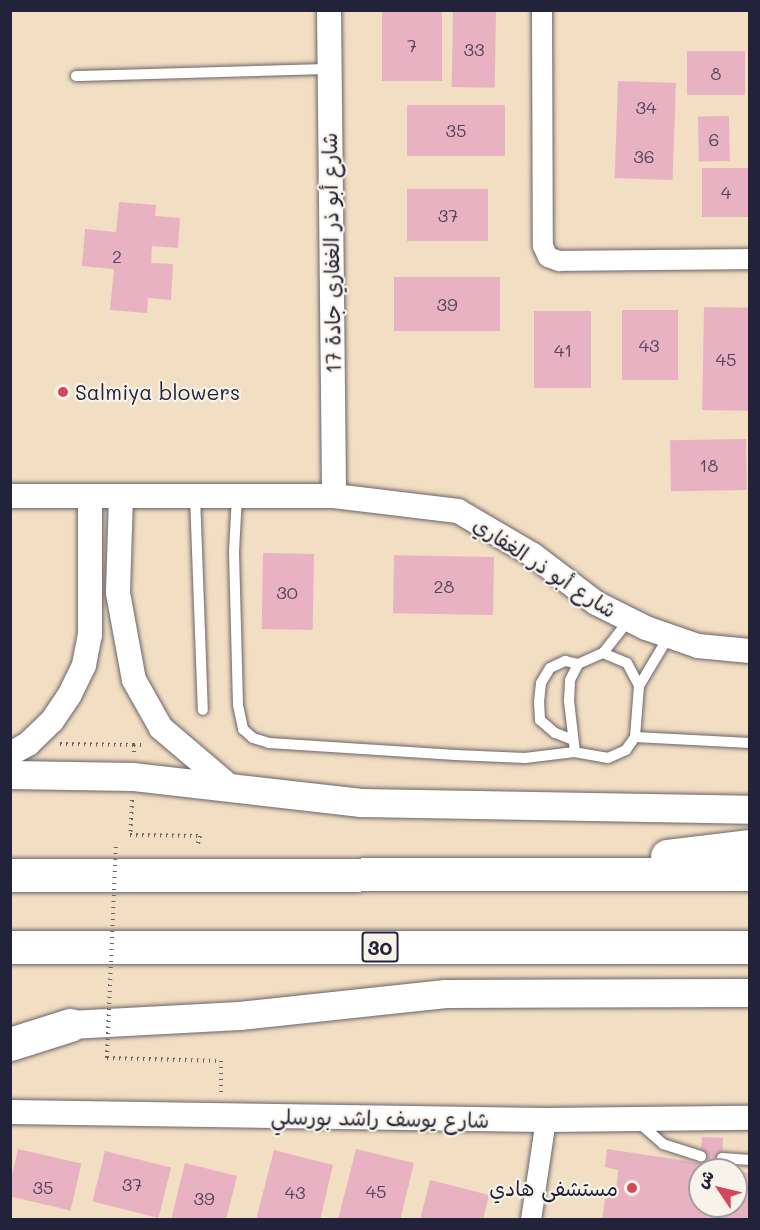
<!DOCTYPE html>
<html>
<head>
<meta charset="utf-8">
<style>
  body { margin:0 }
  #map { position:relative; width:760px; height:1230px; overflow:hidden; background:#f2dec2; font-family:Mali,"Playpen Sans Arabic",sans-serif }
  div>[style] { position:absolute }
  .building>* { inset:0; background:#e8b2c3; transform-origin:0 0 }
  .path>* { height:4px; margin-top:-2px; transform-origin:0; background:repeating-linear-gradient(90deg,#6b646a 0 1.5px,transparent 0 6px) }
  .roads { filter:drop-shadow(0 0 2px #6b646a) drop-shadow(0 0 2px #6b646a) }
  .service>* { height:10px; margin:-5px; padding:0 5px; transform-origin:5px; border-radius:5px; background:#fff }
  .minor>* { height:20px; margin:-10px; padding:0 10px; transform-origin:10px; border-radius:10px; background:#fff }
  .tertiary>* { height:24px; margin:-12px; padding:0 12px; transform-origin:12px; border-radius:12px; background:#fff }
  .secondary>* { height:28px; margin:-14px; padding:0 14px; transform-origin:14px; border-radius:14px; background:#fff }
  .motorway>* { height:33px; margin:-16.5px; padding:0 16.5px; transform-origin:16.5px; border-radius:16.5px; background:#fff }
  .path-bridge>* { height:4px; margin-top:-2px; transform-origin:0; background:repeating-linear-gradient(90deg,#6b646a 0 1.5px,transparent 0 6px) }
  .dots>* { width:16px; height:16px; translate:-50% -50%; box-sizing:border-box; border:3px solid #f7f3e8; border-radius:50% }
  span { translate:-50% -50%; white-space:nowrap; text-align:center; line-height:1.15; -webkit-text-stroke:4.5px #f7f3e8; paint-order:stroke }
  .number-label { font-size:18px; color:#54465d }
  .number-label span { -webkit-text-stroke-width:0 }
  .shield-label span { padding:2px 4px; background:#f7f3e8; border:2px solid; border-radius:4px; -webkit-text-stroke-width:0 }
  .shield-label { font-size:20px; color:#22223b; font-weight:700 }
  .street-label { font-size:21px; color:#22223b }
  .poi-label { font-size:21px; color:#22223b }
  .left { translate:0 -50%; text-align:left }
  .right { translate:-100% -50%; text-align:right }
  .frame { position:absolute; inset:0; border:12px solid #22223b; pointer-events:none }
  .north { position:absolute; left:688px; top:1158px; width:60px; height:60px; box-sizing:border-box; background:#f7f3e8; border:2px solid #a29fa3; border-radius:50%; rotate:305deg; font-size:16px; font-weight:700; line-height:24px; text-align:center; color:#22223b }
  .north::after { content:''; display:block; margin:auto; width:21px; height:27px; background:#d1495b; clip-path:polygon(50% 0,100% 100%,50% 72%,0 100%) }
</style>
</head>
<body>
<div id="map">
  <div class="building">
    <i style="left:382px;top:10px;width:60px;height:71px"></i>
    <i style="left:453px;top:10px;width:43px;height:77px;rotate:1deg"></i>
    <i style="left:687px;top:51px;width:58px;height:44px"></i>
    <i style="left:618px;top:81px;width:58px;height:97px;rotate:2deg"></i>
    <i style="left:407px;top:105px;width:98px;height:51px"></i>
    <i style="left:729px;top:116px;width:45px;height:31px;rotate:89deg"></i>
    <i style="left:702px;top:168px;width:48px;height:49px"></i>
    <i style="left:488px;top:189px;width:52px;height:81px;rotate:90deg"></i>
    <i style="clip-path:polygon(119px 202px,156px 205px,155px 216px,180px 218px,178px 248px,152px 246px,151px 263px,173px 264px,171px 300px,148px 298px,147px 313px,110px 310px,114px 269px,82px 266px,85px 229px,116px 232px)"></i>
    <i style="left:394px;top:277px;width:106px;height:54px"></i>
    <i style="left:704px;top:307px;width:46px;height:103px;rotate:1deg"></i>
    <i style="left:622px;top:310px;width:56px;height:70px"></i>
    <i style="left:534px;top:311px;width:57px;height:77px"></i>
    <i style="left:746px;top:439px;width:51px;height:76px;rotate:89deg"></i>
    <i style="left:263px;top:553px;width:51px;height:76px;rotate:1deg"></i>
    <i style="left:494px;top:557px;width:58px;height:100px;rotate:91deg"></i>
    <i style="clip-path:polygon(702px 1137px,723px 1138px,722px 1170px,700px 1170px,700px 1206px,736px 1206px,736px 1171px,750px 1173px,750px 1220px,602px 1220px,606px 1192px,616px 1193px,618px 1170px,605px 1167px,607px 1149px,700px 1163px)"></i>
    <i style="left:18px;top:1149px;width:65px;height:48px;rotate:13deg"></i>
    <i style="clip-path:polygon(356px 1149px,414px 1163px,400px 1220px,338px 1220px)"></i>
    <i style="clip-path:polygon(274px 1150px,333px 1165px,320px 1220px,256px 1220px)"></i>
    <i style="left:105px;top:1151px;width:68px;height:52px;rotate:14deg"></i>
    <i style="clip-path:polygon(185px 1163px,237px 1176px,226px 1220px,171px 1220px)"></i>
    <i style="clip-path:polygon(430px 1180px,489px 1195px,483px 1220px,420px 1220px)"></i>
  </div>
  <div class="path">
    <i style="left:60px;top:744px;width:74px;rotate:0.8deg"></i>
    <i style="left:134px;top:745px;width:8px;rotate:90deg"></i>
    <i style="left:134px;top:745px;width:10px"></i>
    <i style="left:132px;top:800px;width:35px;rotate:93deg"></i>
    <i style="left:130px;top:835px;width:70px;rotate:0.8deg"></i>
    <i style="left:200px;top:836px;width:11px;rotate:105deg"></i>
    <i style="left:107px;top:1058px;width:114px;rotate:1.5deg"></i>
    <i style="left:221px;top:1061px;width:32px;rotate:90deg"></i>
  </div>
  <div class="roads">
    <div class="service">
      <i style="left:76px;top:76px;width:254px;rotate:-1.6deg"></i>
      <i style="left:195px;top:496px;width:214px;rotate:87.9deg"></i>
      <i style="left:237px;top:496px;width:56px;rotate:93.1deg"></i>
      <i style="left:234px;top:552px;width:153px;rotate:88.5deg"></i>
      <i style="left:238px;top:705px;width:25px;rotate:78deg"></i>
      <i style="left:243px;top:729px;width:13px;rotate:42deg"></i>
      <i style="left:253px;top:738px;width:17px;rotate:17deg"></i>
      <i style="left:269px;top:743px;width:187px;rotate:3.7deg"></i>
      <i style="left:456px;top:755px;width:69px;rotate:2.5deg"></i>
      <i style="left:525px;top:758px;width:50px;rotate:-6.8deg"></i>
      <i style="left:603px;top:653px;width:26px;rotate:23deg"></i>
      <i style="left:627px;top:663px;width:26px;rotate:62deg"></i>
      <i style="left:639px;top:686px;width:51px;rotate:94.5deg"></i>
      <i style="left:635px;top:737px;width:16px;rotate:125deg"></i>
      <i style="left:626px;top:750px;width:20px;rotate:156deg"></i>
      <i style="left:608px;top:758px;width:34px;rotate:-170deg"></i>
      <i style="left:575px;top:752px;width:51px;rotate:-96.7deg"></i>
      <i style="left:569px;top:701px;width:21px;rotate:-87deg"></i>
      <i style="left:570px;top:680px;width:18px;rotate:-63deg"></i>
      <i style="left:578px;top:664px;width:27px;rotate:-24deg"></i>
      <i style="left:603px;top:653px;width:42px;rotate:-51.8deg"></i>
      <i style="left:639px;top:686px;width:58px;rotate:-59deg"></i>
      <i style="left:635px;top:737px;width:115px;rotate:3deg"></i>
      <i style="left:571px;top:739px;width:17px;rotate:-159deg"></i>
      <i style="left:555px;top:733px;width:20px;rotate:-139deg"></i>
      <i style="left:540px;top:720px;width:18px;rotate:-93deg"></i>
      <i style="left:539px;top:702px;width:19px;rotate:-84deg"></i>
      <i style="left:541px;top:683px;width:17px;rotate:-59deg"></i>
      <i style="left:550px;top:668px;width:17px;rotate:-25deg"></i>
      <i style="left:565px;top:661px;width:13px;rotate:13deg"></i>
      <i style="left:638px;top:1122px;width:33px;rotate:41deg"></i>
      <i style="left:663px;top:1144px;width:40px;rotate:18deg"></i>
      <i style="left:722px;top:1158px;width:28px;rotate:4deg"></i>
    </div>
    <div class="minor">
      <i style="left:542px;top:10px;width:236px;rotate:89.8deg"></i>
      <i style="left:543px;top:246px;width:12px;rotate:66deg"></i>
      <i style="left:548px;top:257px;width:12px;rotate:20deg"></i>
      <i style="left:559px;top:261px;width:191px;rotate:-0.6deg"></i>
      <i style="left:531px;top:1220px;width:101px;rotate:-81.5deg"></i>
    </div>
    <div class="tertiary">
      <i style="left:329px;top:10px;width:486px;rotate:89.4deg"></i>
      <i style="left:10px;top:496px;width:324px"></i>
      <i style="left:334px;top:496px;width:125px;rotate:6.9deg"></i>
      <i style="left:458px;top:511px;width:87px;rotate:30.4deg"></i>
      <i style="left:533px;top:555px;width:79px;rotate:37.3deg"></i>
      <i style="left:596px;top:603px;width:56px;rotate:26.6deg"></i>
      <i style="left:646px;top:628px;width:55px;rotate:19.1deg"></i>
      <i style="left:698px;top:646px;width:52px;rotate:5.5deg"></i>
      <i style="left:121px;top:496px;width:97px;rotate:91.8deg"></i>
      <i style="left:118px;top:593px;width:88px;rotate:79.6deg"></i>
      <i style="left:134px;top:680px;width:55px;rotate:60.6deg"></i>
      <i style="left:161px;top:728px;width:94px;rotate:40.3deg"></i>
      <i style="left:10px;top:754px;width:21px;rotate:-29deg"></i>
      <i style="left:28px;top:744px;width:33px;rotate:-44deg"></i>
      <i style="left:52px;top:721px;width:32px;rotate:-56deg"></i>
      <i style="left:70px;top:694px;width:32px;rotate:-64deg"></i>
      <i style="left:84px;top:665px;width:31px;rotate:-79deg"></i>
      <i style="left:90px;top:635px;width:139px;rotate:-90deg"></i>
      <i style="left:10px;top:1112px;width:536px;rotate:0.86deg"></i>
      <i style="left:546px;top:1120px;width:204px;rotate:-0.6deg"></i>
    </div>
    <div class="secondary">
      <i style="left:10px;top:775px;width:123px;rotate:0.9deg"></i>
      <i style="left:133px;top:777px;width:229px;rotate:6.5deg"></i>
      <i style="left:361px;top:803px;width:389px;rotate:1deg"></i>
      <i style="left:70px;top:1025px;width:170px;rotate:-3deg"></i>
      <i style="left:240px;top:1016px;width:207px;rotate:-6.1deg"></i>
      <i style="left:446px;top:994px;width:304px;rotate:-0.2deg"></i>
    </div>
    <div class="motorway">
      <i style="left:667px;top:856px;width:84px;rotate:-6.9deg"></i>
      <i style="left:10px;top:875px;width:740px;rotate:-0.08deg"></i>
      <i style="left:10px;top:947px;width:740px"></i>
      <i style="left:10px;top:1044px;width:63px;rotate:-17.6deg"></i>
    </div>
  </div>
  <div class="path-bridge">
    <i style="left:107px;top:1058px;width:213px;rotate:-87.6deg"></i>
  </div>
  <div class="dots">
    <i style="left:63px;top:392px;background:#d1495b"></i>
    <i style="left:632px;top:1188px;background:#d1495b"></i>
  </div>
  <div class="number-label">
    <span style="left:412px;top:45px">7</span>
    <span style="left:474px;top:49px">33</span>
    <span style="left:716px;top:73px">8</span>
    <span style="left:646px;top:107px">34</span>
    <span style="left:456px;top:130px">35</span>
    <span style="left:714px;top:139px">6</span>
    <span style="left:644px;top:156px">36</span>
    <span style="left:726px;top:192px">4</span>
    <span style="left:448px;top:215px">37</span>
    <span style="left:117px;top:256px">2</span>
    <span style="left:447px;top:304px">39</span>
    <span style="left:649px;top:345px">43</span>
    <span style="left:563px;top:350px">41</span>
    <span style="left:726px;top:359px">45</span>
    <span style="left:709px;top:465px">18</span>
    <span style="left:444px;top:586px">28</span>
    <span style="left:287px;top:592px">30</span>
    <span style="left:132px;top:1184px">37</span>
    <span style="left:43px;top:1187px">35</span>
    <span style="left:376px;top:1191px">45</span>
    <span style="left:295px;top:1192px">43</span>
    <span style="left:204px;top:1198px">39</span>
  </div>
  <div class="shield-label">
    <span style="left:380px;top:947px">30</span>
  </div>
  <div class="street-label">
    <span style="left:331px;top:253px;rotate:-91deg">شارع أبو ذر الغفاري جادة 17</span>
    <span style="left:545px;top:567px;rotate:33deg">شارع أبو ذر الغفاري</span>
    <span style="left:380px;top:1118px;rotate:1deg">شارع يوسف راشد بورسلي</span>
  </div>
  <div class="poi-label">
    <span class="left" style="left:75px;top:392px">Salmiya blowers</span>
    <span class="right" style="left:618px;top:1188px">مستشفى هادي</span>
  </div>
  <div class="frame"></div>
  <div class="north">ش</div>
</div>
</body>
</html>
